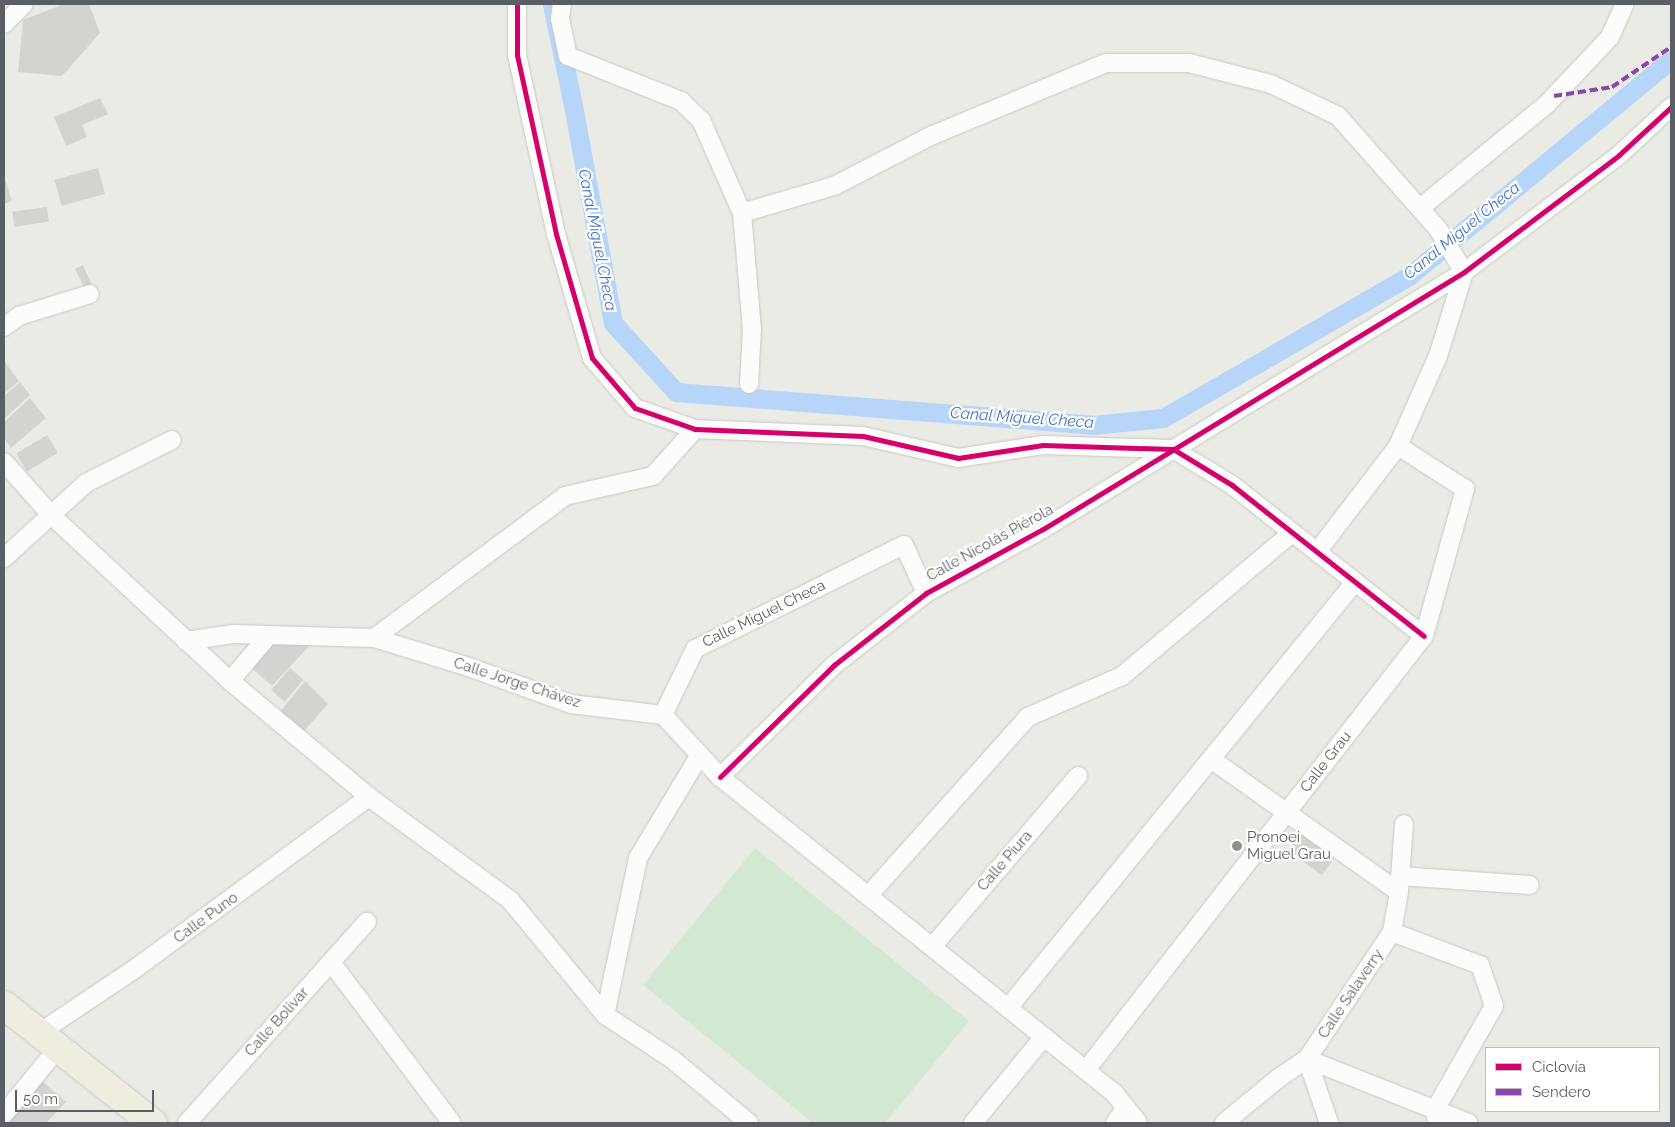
<!DOCTYPE html>
<html>
<head>
<meta charset="utf-8">
<style>
  body { margin:0 }
  #map { position:relative; width:1675px; height:1127px; overflow:hidden; background:#ebebe6; font-family:Raleway,sans-serif }
  div>[style] { position:absolute }
  .green>* { inset:0; background:#d2e8d3 }
  .canal>* { height:19px; margin:-9.5px; padding:0 9.5px; transform-origin:9.5px; border-radius:9.5px; background:#b7d5f8 }
  .building>* { inset:0; background:#d3d3d0; transform-origin:0 0 }
  .roads { filter:drop-shadow(0 0 1px #c7c8c6) drop-shadow(0 0 1px #c7c8c6) }
  .street>* { height:18px; margin:-9px; padding:0 9px; transform-origin:9px; border-radius:9px; background:#fcfcfb }
  .highway>* { height:28px; margin:-14px; padding:0 14px; transform-origin:14px; border-radius:14px; background:#efede0 }
  .quiet>* { height:4px; margin-top:-2px; transform-origin:0; background:repeating-linear-gradient(90deg,#8e44ad 0 8px,transparent 0 12px) }
  .cycleway>* { height:5px; margin:-2.5px; padding:0 2.5px; transform-origin:2.5px; border-radius:2.5px; background:#d6006c }
  .dots>* { width:14px; height:14px; translate:-50% -50%; box-sizing:border-box; border:2px solid #fff; border-radius:50% }
  span { translate:-50% -50%; white-space:nowrap; text-align:center; line-height:1.15; -webkit-text-stroke:4.5px #fff; paint-order:stroke }
  .street-label { font-size:15px; color:#5b5e64 }
  .poi-label { font-size:15px; color:#5b5e64 }
  .left { translate:0 -50%; text-align:left }
  .water-label { font-size:16px; color:#4273c5; font-style:italic }
  .frame { position:absolute; inset:0; border:5px solid #5b5e64; pointer-events:none }
  .legend { position:absolute; left:1485px; top:1047px; width:175px; height:65px; box-sizing:border-box; background:#fff; border:1px solid #bdbfc1; margin:0; padding:6px 9px; list-style:none; font-size:15px; color:#5b5e64 }
  .legend li { display:flex; align-items:center; gap:10px; height:25px }
  .legend b { width:25px; border:1px solid #bdbfc1 }
  .scale { position:absolute; left:15px; top:1090px; width:139px; height:22px; box-sizing:border-box; border:2px solid #5b5e64; border-top:0; padding-left:6px; font-size:15px; line-height:18px; white-space:nowrap; color:#5b5e64; -webkit-text-stroke:4px #fff; paint-order:stroke }
</style>
</head>
<body>
<div id="map">
  <div class="green">
    <i style="clip-path:polygon(755px 848px,969px 1021px,885px 1123px,813px 1123px,643px 985px)"></i>
  </div>
  <div class="canal">
    <i style="left:552px;top:4px;width:103px;rotate:78.3deg"></i>
    <i style="left:573px;top:105px;width:222px;rotate:79.6deg"></i>
    <i style="left:613px;top:323px;width:93px;rotate:47.6deg"></i>
    <i style="left:676px;top:392px;width:418px;rotate:4.5deg"></i>
    <i style="left:1093px;top:425px;width:70px;rotate:-5.7deg"></i>
    <i style="left:1163px;top:418px;width:284px;rotate:-30deg"></i>
    <i style="left:1409px;top:276px;width:340px;rotate:-39.6deg"></i>
  </div>
  <div class="building">
    <i style="clip-path:polygon(64px 4px,89px 4px,100px 33px,62px 76px,18px 72px,23px 20px)"></i>
    <i style="clip-path:polygon(100px 98px,108px 114px,82px 125px,87px 137px,66px 146px,54px 117px)"></i>
    <i style="left:98px;top:168px;width:27px;height:45px;rotate:75deg"></i>
    <i style="clip-path:polygon(4px 177px,12px 201px,4px 204px)"></i>
    <i style="left:47px;top:207px;width:15px;height:35px;rotate:82deg"></i>
    <i style="clip-path:polygon(83px 265px,92px 286px,85px 289px,75px 269px)"></i>
    <i style="clip-path:polygon(4px 361px,19px 381px,4px 394px)"></i>
    <i style="clip-path:polygon(20px 382px,30px 395px,4px 419px,4px 396px)"></i>
    <i style="clip-path:polygon(30px 398px,46px 418px,11px 448px,4px 438px,4px 422px)"></i>
    <i style="left:47px;top:435px;width:21px;height:36px;rotate:59deg"></i>
    <i style="clip-path:polygon(276px 640px,313px 642px,272px 686px,250px 666px)"></i>
    <i style="left:290px;top:668px;width:18px;height:29px;rotate:41deg"></i>
    <i style="clip-path:polygon(305px 681px,328px 704px,302px 733px,281px 711px)"></i>
    <i style="left:1304px;top:830px;width:41px;height:26px;rotate:36deg"></i>
    <i style="clip-path:polygon(42px 1081px,66px 1102px,46px 1123px,4px 1123px)"></i>
  </div>
  <div class="roads">
    <div class="street">
      <i style="left:517px;top:4px;width:51px;rotate:90deg"></i>
      <i style="left:517px;top:55px;width:183px;rotate:77.7deg"></i>
      <i style="left:556px;top:234px;width:129px;rotate:73.8deg"></i>
      <i style="left:592px;top:358px;width:66px;rotate:49.3deg"></i>
      <i style="left:635px;top:408px;width:64px;rotate:19.3deg"></i>
      <i style="left:695px;top:429px;width:168px;rotate:2.4deg"></i>
      <i style="left:863px;top:436px;width:98px;rotate:13deg"></i>
      <i style="left:958px;top:458px;width:86px;rotate:-8.7deg"></i>
      <i style="left:1043px;top:445px;width:130px;rotate:1.8deg"></i>
      <i style="left:1173px;top:449px;width:69px;rotate:31.4deg"></i>
      <i style="left:1232px;top:485px;width:244px;rotate:38.2deg"></i>
      <i style="left:562px;top:4px;width:15px;rotate:98deg"></i>
      <i style="left:560px;top:19px;width:38px;rotate:78deg"></i>
      <i style="left:568px;top:56px;width:122px;rotate:21.7deg"></i>
      <i style="left:681px;top:101px;width:28px;rotate:44deg"></i>
      <i style="left:701px;top:120px;width:102px;rotate:66.2deg"></i>
      <i style="left:742px;top:213px;width:116px;rotate:85.1deg"></i>
      <i style="left:752px;top:329px;width:55px;rotate:93.1deg"></i>
      <i style="left:4px;top:24px;width:28px;rotate:-45deg"></i>
      <i style="left:1420px;top:208px;width:163px;rotate:-39.3deg"></i>
      <i style="left:1546px;top:105px;width:93px;rotate:-46.7deg"></i>
      <i style="left:1610px;top:37px;width:36px;rotate:-66deg"></i>
      <i style="left:742px;top:213px;width:96px;rotate:-16.4deg"></i>
      <i style="left:834px;top:186px;width:111px;rotate:-27.3deg"></i>
      <i style="left:933px;top:135px;width:187px;rotate:-22.6deg"></i>
      <i style="left:1106px;top:63px;width:83px"></i>
      <i style="left:1189px;top:63px;width:85px;rotate:14.4deg"></i>
      <i style="left:1271px;top:84px;width:74px;rotate:25.5deg"></i>
      <i style="left:1338px;top:116px;width:151px;rotate:48.5deg"></i>
      <i style="left:1438px;top:229px;width:50px;rotate:58.8deg"></i>
      <i style="left:1464px;top:272px;width:88px;rotate:107.2deg"></i>
      <i style="left:1438px;top:356px;width:98px;rotate:114deg"></i>
      <i style="left:1398px;top:446px;width:133px;rotate:127.4deg"></i>
      <i style="left:4px;top:327px;width:19px;rotate:-36deg"></i>
      <i style="left:19px;top:316px;width:74px;rotate:-17.2deg"></i>
      <i style="left:4px;top:462px;width:71px;rotate:48.4deg"></i>
      <i style="left:51px;top:515px;width:244px;rotate:42.8deg"></i>
      <i style="left:230px;top:681px;width:181px;rotate:39.8deg"></i>
      <i style="left:369px;top:797px;width:175px;rotate:36.1deg"></i>
      <i style="left:510px;top:900px;width:149px;rotate:50.4deg"></i>
      <i style="left:605px;top:1015px;width:80px;rotate:33.3deg"></i>
      <i style="left:672px;top:1059px;width:100px;rotate:39.7deg"></i>
      <i style="left:4px;top:558px;width:111px;rotate:-42.4deg"></i>
      <i style="left:86px;top:483px;width:96px;rotate:-26.6deg"></i>
      <i style="left:374px;top:638px;width:238px;rotate:-36.6deg"></i>
      <i style="left:565px;top:496px;width:90px;rotate:-12.8deg"></i>
      <i style="left:653px;top:476px;width:63px;rotate:-48.2deg"></i>
      <i style="left:186px;top:641px;width:48px;rotate:-8.5deg"></i>
      <i style="left:233px;top:634px;width:141px;rotate:1.6deg"></i>
      <i style="left:374px;top:638px;width:93px;rotate:16.9deg"></i>
      <i style="left:463px;top:665px;width:115px;rotate:19.9deg"></i>
      <i style="left:571px;top:704px;width:93px;rotate:6.8deg"></i>
      <i style="left:230px;top:681px;width:60px;rotate:-49.7deg"></i>
      <i style="left:700px;top:755px;width:30px;rotate:48deg"></i>
      <i style="left:720px;top:777px;width:505px;rotate:38.73deg"></i>
      <i style="left:1114px;top:1093px;width:38px;rotate:51deg"></i>
      <i style="left:1211px;top:759px;width:230px;rotate:35.3deg"></i>
      <i style="left:720px;top:777px;width:160px;rotate:-44.5deg"></i>
      <i style="left:834px;top:665px;width:117px;rotate:-38deg"></i>
      <i style="left:926px;top:593px;width:133px;rotate:-28.7deg"></i>
      <i style="left:1043px;top:529px;width:493px;rotate:-31.4deg"></i>
      <i style="left:1464px;top:272px;width:194px;rotate:-37deg"></i>
      <i style="left:1619px;top:155px;width:71px;rotate:-42.7deg"></i>
      <i style="left:1400px;top:876px;width:130px;rotate:4deg"></i>
      <i style="left:868px;top:896px;width:240px;rotate:-48.2deg"></i>
      <i style="left:1028px;top:717px;width:103px;rotate:-23.6deg"></i>
      <i style="left:1122px;top:676px;width:222px;rotate:-40.1deg"></i>
      <i style="left:1392px;top:932px;width:94px;rotate:20.6deg"></i>
      <i style="left:1480px;top:965px;width:43px;rotate:71.1deg"></i>
      <i style="left:1494px;top:1006px;width:120px;rotate:119.6deg"></i>
      <i style="left:1435px;top:1110px;width:13px;rotate:81deg"></i>
      <i style="left:932px;top:947px;width:225px;rotate:-49.5deg"></i>
      <i style="left:331px;top:962px;width:201px;rotate:53.1deg"></i>
      <i style="left:1008px;top:1008px;width:549px;rotate:-50.84deg"></i>
      <i style="left:605px;top:1015px;width:160px;rotate:-78.1deg"></i>
      <i style="left:638px;top:858px;width:120px;rotate:-59deg"></i>
      <i style="left:700px;top:755px;width:54px;rotate:-132.8deg"></i>
      <i style="left:663px;top:715px;width:73px;rotate:-64.1deg"></i>
      <i style="left:695px;top:649px;width:233px;rotate:-26.5deg"></i>
      <i style="left:904px;top:545px;width:53px;rotate:65.4deg"></i>
      <i style="left:39px;top:1033px;width:117px;rotate:-33.8deg"></i>
      <i style="left:136px;top:968px;width:289px;rotate:-36.3deg"></i>
      <i style="left:1307px;top:1059px;width:174px;rotate:21.6deg"></i>
      <i style="left:1307px;top:1059px;width:68px;rotate:71deg"></i>
      <i style="left:1086px;top:1070px;width:550px;rotate:-52.09deg"></i>
      <i style="left:1424px;top:636px;width:153px;rotate:-74.4deg"></i>
      <i style="left:1465px;top:489px;width:80px;rotate:-147.3deg"></i>
      <i style="left:4px;top:1114px;width:85px;rotate:-50.7deg"></i>
      <i style="left:187px;top:1123px;width:270px;rotate:-48.2deg"></i>
      <i style="left:973px;top:1123px;width:112px;rotate:-50.5deg"></i>
      <i style="left:1115px;top:1123px;width:19px;rotate:-54deg"></i>
      <i style="left:1224px;top:1123px;width:72px;rotate:-39.4deg"></i>
      <i style="left:1280px;top:1077px;width:32px;rotate:-34deg"></i>
      <i style="left:1307px;top:1059px;width:153px;rotate:-56.2deg"></i>
      <i style="left:1392px;top:932px;width:41px;rotate:-80.1deg"></i>
      <i style="left:1399px;top:892px;width:68px;rotate:-85.8deg"></i>
    </div>
    <div class="highway">
      <i style="left:4px;top:1005px;width:190px;rotate:38.4deg"></i>
    </div>
  </div>
  <div class="quiet">
    <i style="left:1554px;top:96px;width:59px;rotate:-8.8deg"></i>
    <i style="left:1612px;top:87px;width:71px;rotate:-34.1deg"></i>
  </div>
  <div class="cycleway">
    <i style="left:517px;top:4px;width:51px;rotate:90deg"></i>
    <i style="left:517px;top:55px;width:183px;rotate:77.7deg"></i>
    <i style="left:556px;top:234px;width:129px;rotate:73.8deg"></i>
    <i style="left:592px;top:358px;width:66px;rotate:49.3deg"></i>
    <i style="left:635px;top:408px;width:64px;rotate:19.3deg"></i>
    <i style="left:695px;top:429px;width:168px;rotate:2.4deg"></i>
    <i style="left:863px;top:436px;width:98px;rotate:13deg"></i>
    <i style="left:958px;top:458px;width:86px;rotate:-8.7deg"></i>
    <i style="left:1043px;top:445px;width:130px;rotate:1.8deg"></i>
    <i style="left:1173px;top:449px;width:69px;rotate:31.4deg"></i>
    <i style="left:1232px;top:485px;width:244px;rotate:38.2deg"></i>
    <i style="left:720px;top:777px;width:160px;rotate:-44.5deg"></i>
    <i style="left:834px;top:665px;width:117px;rotate:-38deg"></i>
    <i style="left:926px;top:593px;width:133px;rotate:-28.7deg"></i>
    <i style="left:1043px;top:529px;width:493px;rotate:-31.4deg"></i>
    <i style="left:1464px;top:272px;width:194px;rotate:-37deg"></i>
    <i style="left:1619px;top:155px;width:71px;rotate:-42.7deg"></i>
  </div>
  <div class="dots">
    <i style="left:1237px;top:846px;background:#8d8f92"></i>
  </div>
  <div class="street-label">
    <span style="left:990px;top:543px;rotate:-29deg">Calle Nicolás Piérola</span>
    <span style="left:764px;top:614px;rotate:-26deg">Calle Miguel Checa</span>
    <span style="left:517px;top:683px;rotate:18deg">Calle Jorge Chávez</span>
    <span style="left:1326px;top:762px;rotate:-52deg">Calle Grau</span>
    <span style="left:1005px;top:861px;rotate:-49deg">Calle Piura</span>
    <span style="left:206px;top:918px;rotate:-36deg">Calle Puno</span>
    <span style="left:1351px;top:994px;rotate:-56deg">Calle Salaverry</span>
    <span style="left:277px;top:1022px;rotate:-48deg">Calle Bolivar</span>
  </div>
  <div class="poi-label">
    <span class="left" style="left:1247px;top:846px">Pronoei<br>Miguel Grau</span>
  </div>
  <div class="water-label">
    <span style="left:1462px;top:231px;rotate:-39deg">Canal Miguel Checa</span>
    <span style="left:597px;top:240px;rotate:79deg">Canal Miguel Checa</span>
    <span style="left:1022px;top:418px;rotate:4deg">Canal Miguel Checa</span>
  </div>
  <div class="frame"></div>
  <ul class="legend">
  <li><b style="height:6px;background:#d6006c"></b>Ciclovía</li>
  <li><b style="height:6px;background:#8e44ad"></b>Sendero</li>
  </ul>
  <div class="scale">50 m</div>
</div>
</body>
</html>
